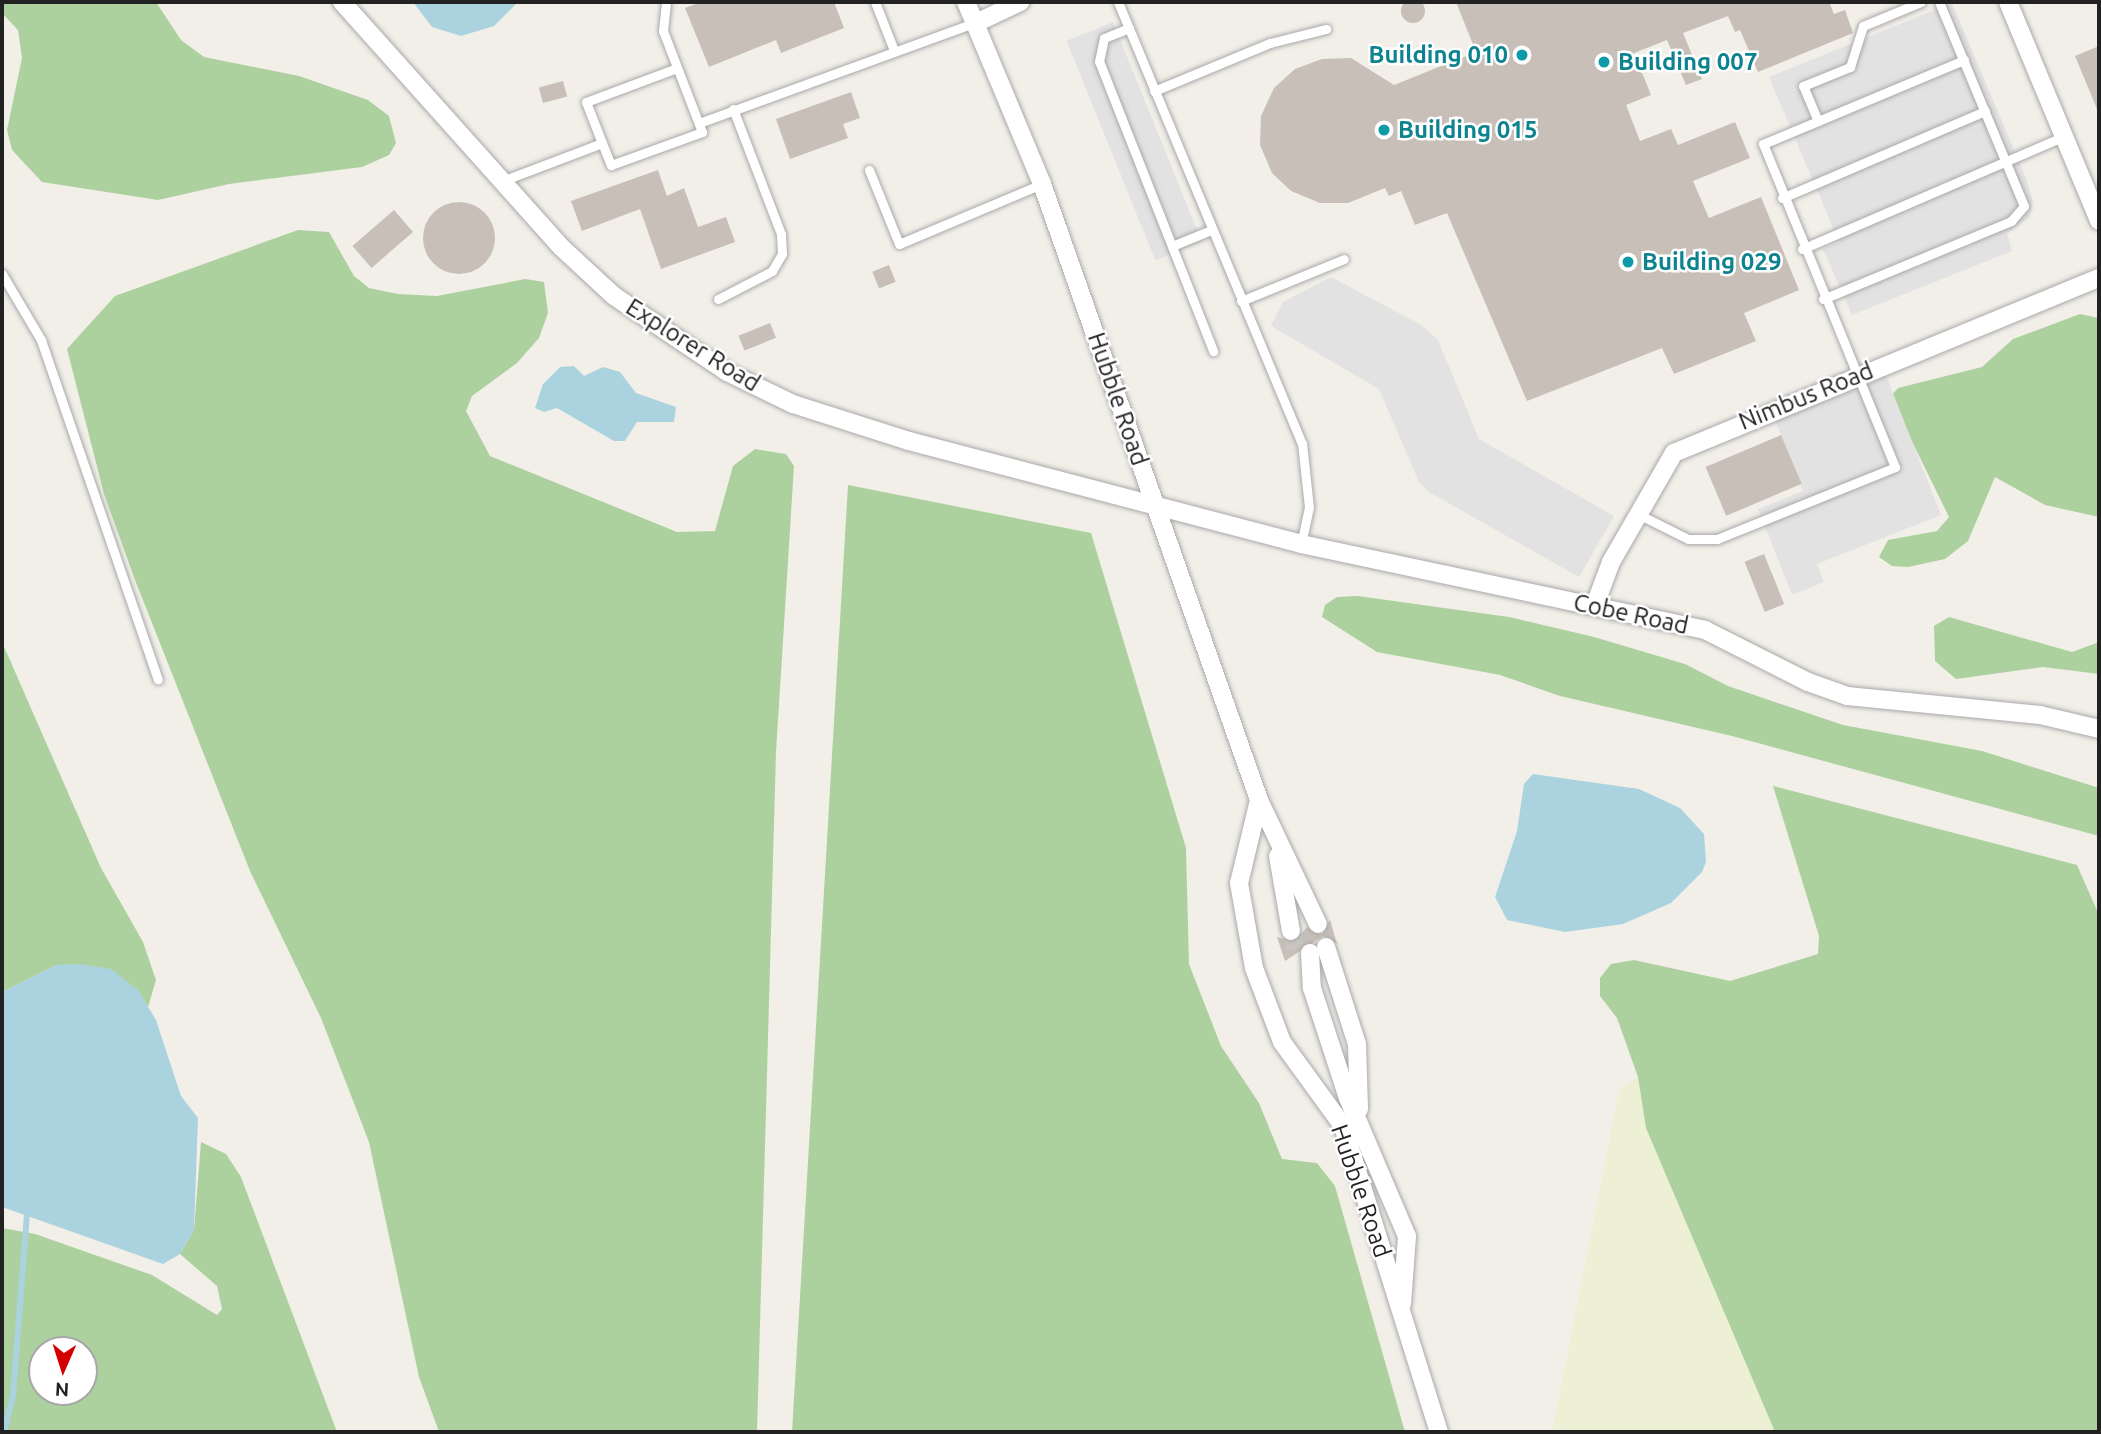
<!DOCTYPE html>
<html>
<head>
<meta charset="utf-8">
<style>
  body { margin:0 }
  #map { position:relative; width:2101px; height:1434px; overflow:hidden; background:#f2efe9; font-family:Ubuntu,sans-serif }
  div>[style] { position:absolute }
  .farmland>* { inset:0; background:#eef0d5 }
  .forest>* { inset:0; background:#add19e }
  .parking>* { inset:0; background:#e2e2e2; transform-origin:0 0 }
  .water>* { inset:0; background:#aad3df }
  .stream>* { height:6px; margin:-3px; padding:0 3px; transform-origin:3px; border-radius:3px; background:#aad3df }
  .building>* { inset:0; background:#c7bfb8; transform-origin:0 0 }
  .round { border-radius:50% }
  .street-tunnel>* { height:18px; margin-top:-9px; transform-origin:0; background:repeating-linear-gradient(90deg,#c8c6c1 0 18px,transparent 0 27px) }
  .roads { filter:drop-shadow(0 0 2px #a9a9a9) drop-shadow(0 0 2px #a9a9a9) }
  .lane>* { height:9px; margin:-4.5px; padding:0 4.5px; transform-origin:4.5px; border-radius:4.5px; background:#fff }
  .street>* { height:18px; margin:-9px; padding:0 9px; transform-origin:9px; border-radius:9px; background:#fff }
  .dots>* { width:19px; height:19px; translate:-50% -50%; box-sizing:border-box; border:4px solid #fff; border-radius:50% }
  span { translate:-50% -50%; white-space:nowrap; text-align:center; line-height:1.15; -webkit-text-stroke:5px #fff; paint-order:stroke }
  .culture-label { font-size:24px; color:#0d838f; font-weight:700 }
  .right { translate:-100% -50%; text-align:right }
  .left { translate:0 -50%; text-align:left }
  .street-label { font-size:24px; color:#222 }
  .frame { position:absolute; inset:0; border:4px solid #222; pointer-events:none }
  .north { position:absolute; left:28px; top:1336px; width:70px; height:70px; box-sizing:border-box; background:#fff; border:2px solid #a7a7a7; border-radius:50%; rotate:183deg; font-size:19px; font-weight:700; line-height:28px; text-align:center; color:#222 }
  .north::after { content:''; display:block; margin:auto; width:24px; height:32px; background:#d40000; clip-path:polygon(50% 0,100% 100%,50% 72%,0 100%) }
</style>
</head>
<body>
<div id="map">
  <div class="farmland">
    <i style="clip-path:polygon(1638px 1077px,1646px 1128px,1775px 1432px,1552px 1432px,1619px 1090px)"></i>
  </div>
  <div class="forest">
    <i style="clip-path:polygon(2px 2px,156px 2px,181px 40px,204px 57px,299px 76px,368px 100px,389px 116px,396px 143px,389px 155px,362px 167px,229px 184px,158px 200px,42px 182px,12px 150px,7px 130px,22px 58px,18px 30px,2px 13px)"></i>
    <i style="clip-path:polygon(298px 230px,329px 232px,354px 276px,369px 288px,398px 294px,437px 296px,525px 279px,544px 282px,548px 313px,539px 338px,517px 363px,472px 396px,466px 411px,490px 456px,677px 532px,715px 531px,733px 466px,755px 449px,786px 454px,794px 466px,776px 752px,757px 1432px,439px 1432px,419px 1377px,369px 1142px,321px 1018px,250px 871px,135px 580px,104px 494px,67px 349px,115px 296px)"></i>
    <i style="clip-path:polygon(2080px 314px,2099px 318px,2099px 517px,2045px 505px,1995px 477px,1968px 541px,1945px 559px,1908px 567px,1892px 566px,1879px 557px,1888px 540px,1937px 531px,1949px 517px,1901px 419px,1892px 395px,1898px 388px,1982px 367px,2013px 339px)"></i>
    <i style="clip-path:polygon(848px 485px,1091px 533px,1186px 848px,1189px 964px,1221px 1046px,1259px 1103px,1282px 1159px,1317px 1163px,1335px 1186px,1405px 1432px,792px 1432px)"></i>
    <i style="clip-path:polygon(1358px 596px,1509px 617px,1594px 637px,1685px 664px,1728px 686px,1843px 725px,1982px 751px,2099px 788px,2099px 836px,1732px 736px,1560px 696px,1500px 675px,1377px 652px,1322px 617px,1325px 605px,1337px 597px)"></i>
    <i style="clip-path:polygon(1949px 617px,2072px 652px,2099px 642px,2099px 674px,2043px 667px,1956px 679px,1935px 661px,1934px 626px)"></i>
    <i style="clip-path:polygon(2px 642px,101px 868px,143px 942px,156px 980px,148px 1007px,138px 990px,57px 965px,2px 992px)"></i>
    <i style="clip-path:polygon(1773px 786px,2077px 865px,2099px 915px,2099px 1432px,1775px 1432px,1646px 1128px,1638px 1077px,1617px 1018px,1600px 996px,1600px 978px,1611px 964px,1634px 960px,1730px 981px,1818px 954px,1819px 936px)"></i>
    <i style="clip-path:polygon(evenodd,201px 1142px,226px 1154px,241px 1177px,337px 1432px,2px 1432px,2px 1228px,35px 1234px,152px 1275px,217px 1315px,222px 1309px,217px 1286px,180px 1254px,194px 1230px,201px 1142px,42px 1350px,84px 1350px,84px 1392px,42px 1392px,42px 1350px)"></i>
  </div>
  <div class="parking">
    <i style="clip-path:polygon(1952px 3px,2026px 178px,2033px 201px,2030px 217px,2007px 233px,2012px 251px,1852px 315px,1823px 249px,1839px 242px,1769px 77px)"></i>
    <i style="left:1113px;top:22px;width:237px;height:50px;rotate:68deg"></i>
    <i style="clip-path:polygon(1331px 277px,1421px 325px,1438px 340px,1479px 439px,1614px 516px,1579px 577px,1429px 492px,1419px 482px,1379px 389px,1271px 326px,1283px 302px)"></i>
    <i style="clip-path:polygon(1885px 373px,1941px 515px,1817px 564px,1824px 582px,1792px 595px,1758px 509px,1803px 491px,1774px 417px)"></i>
  </div>
  <div class="water">
    <i style="clip-path:polygon(413px 2px,518px 2px,494px 26px,461px 36px,432px 27px)"></i>
    <i style="clip-path:polygon(574px 366px,584px 376px,603px 367px,620px 372px,636px 393px,676px 407px,674px 422px,637px 422px,625px 441px,614px 441px,557px 408px,544px 412px,535px 408px,543px 384px,560px 367px)"></i>
    <i style="clip-path:polygon(1533px 774px,1639px 789px,1680px 808px,1704px 834px,1706px 862px,1702px 872px,1671px 903px,1623px 924px,1565px 932px,1507px 920px,1495px 897px,1517px 831px,1524px 784px)"></i>
    <i style="clip-path:polygon(80px 964px,111px 969px,138px 990px,156px 1020px,181px 1096px,198px 1118px,194px 1230px,180px 1254px,163px 1264px,2px 1207px,2px 992px,57px 965px)"></i>
  </div>
  <div class="stream">
    <i style="left:4px;top:1432px;width:37px;rotate:-76deg"></i>
    <i style="left:13px;top:1396px;width:184px;rotate:-85.6deg"></i>
  </div>
  <div class="building">
    <i class="round" style="left:1401px;top:-1px;width:24px;height:24px"></i>
    <i style="clip-path:polygon(702px 2px,834px 2px,844px 28px,781px 53px,776px 40px,709px 67px,685px 8px)"></i>
    <i style="clip-path:polygon(1456px 2px,1829px 2px,1834px 14px,1845px 10px,1853px 33px,1758px 72px,1740px 30px,1735px 32px,1728px 16px,1683px 33px,1702px 79px,1686px 85px,1667px 40px,1634px 53px,1651px 95px,1626px 105px,1640px 141px,1671px 129px,1678px 145px,1735px 122px,1750px 158px,1693px 181px,1709px 218px,1761px 197px,1799px 290px,1744px 313px,1756px 341px,1674px 374px,1662px 348px,1527px 401px,1447px 213px,1415px 225px,1401px 191px,1389px 196px,1385px 188px,1348px 203px,1320px 203px,1291px 191px,1272px 173px,1260px 145px,1261px 116px,1274px 88px,1295px 69px,1322px 59px,1351px 58px,1394px 85px,1476px 52px)"></i>
    <i style="clip-path:polygon(2099px 46px,2099px 114px,2075px 56px)"></i>
    <i style="left:563px;top:81px;width:16px;height:25px;rotate:75deg"></i>
    <i style="clip-path:polygon(851px 92px,860px 118px,843px 124px,848px 138px,790px 159px,776px 119px)"></i>
    <i style="clip-path:polygon(658px 170px,667px 196px,684px 188px,698px 227px,726px 217px,735px 242px,661px 269px,640px 209px,582px 231px,571px 201px)"></i>
    <i class="round" style="left:423px;top:202px;width:72px;height:72px"></i>
    <i style="left:394px;top:210px;width:29px;height:55px;rotate:49deg"></i>
    <i style="left:889px;top:265px;width:18px;height:18px;rotate:68deg"></i>
    <i style="left:770px;top:323px;width:16px;height:34px;rotate:68deg"></i>
    <i style="left:1781px;top:435px;width:53px;height:82px;rotate:67deg"></i>
    <i style="left:1764px;top:554px;width:54px;height:21px;rotate:68deg"></i>
    <i style="clip-path:polygon(1330px 920px,1337px 944px,1323px 936px,1285px 961px,1277px 937px,1294px 942px,1307px 927px,1322px 934px)"></i>
  </div>
  <div class="street-tunnel">
    <i style="left:1291px;top:931px;width:25px;rotate:74deg"></i>
  </div>
  <div class="roads">
    <div class="lane">
      <i style="left:875px;top:2px;width:49px;rotate:68.6deg"></i>
      <i style="left:1118px;top:2px;width:478px;rotate:67.4deg"></i>
      <i style="left:1302px;top:443px;width:64px;rotate:83.8deg"></i>
      <i style="left:1309px;top:507px;width:38px;rotate:102deg"></i>
      <i style="left:1129px;top:28px;width:27px;rotate:158deg"></i>
      <i style="left:1104px;top:38px;width:24px;rotate:102deg"></i>
      <i style="left:1099px;top:61px;width:312px;rotate:68.5deg"></i>
      <i style="left:1154px;top:91px;width:126px;rotate:-22.5deg"></i>
      <i style="left:1270px;top:43px;width:58px;rotate:-14deg"></i>
      <i style="left:1818px;top:121px;width:38px;rotate:-113deg"></i>
      <i style="left:1803px;top:86px;width:51px;rotate:-22deg"></i>
      <i style="left:1850px;top:67px;width:43px;rotate:-72.4deg"></i>
      <i style="left:1863px;top:26px;width:63px;rotate:-22.5deg"></i>
      <i style="left:699px;top:123px;width:296px;rotate:-20deg"></i>
      <i style="left:602px;top:143px;width:24px;rotate:68deg"></i>
      <i style="left:611px;top:165px;width:97px;rotate:-19.9deg"></i>
      <i style="left:702px;top:132px;width:108px;rotate:-111.1deg"></i>
      <i style="left:663px;top:31px;width:29px;rotate:-84deg"></i>
      <i style="left:869px;top:170px;width:80px;rotate:67.9deg"></i>
      <i style="left:899px;top:244px;width:155px;rotate:-22.8deg"></i>
      <i style="left:502px;top:181px;width:107px;rotate:-20.8deg"></i>
      <i style="left:602px;top:143px;width:44px;rotate:-111.3deg"></i>
      <i style="left:586px;top:102px;width:97px;rotate:-20.5deg"></i>
      <i style="left:1782px;top:198px;width:221px;rotate:-23.2deg"></i>
      <i style="left:1172px;top:246px;width:42px;rotate:-22.3deg"></i>
      <i style="left:1802px;top:249px;width:285px;rotate:-23.3deg"></i>
      <i style="left:2px;top:274px;width:77px;rotate:59.4deg"></i>
      <i style="left:41px;top:340px;width:359px;rotate:71deg"></i>
      <i style="left:718px;top:299px;width:61px;rotate:-27.4deg"></i>
      <i style="left:772px;top:271px;width:20px;rotate:-60deg"></i>
      <i style="left:782px;top:254px;width:20px;rotate:-93deg"></i>
      <i style="left:781px;top:234px;width:134px;rotate:-111deg"></i>
      <i style="left:1823px;top:299px;width:204px;rotate:-22.5deg"></i>
      <i style="left:2011px;top:221px;width:20px;rotate:-49deg"></i>
      <i style="left:2024px;top:206px;width:221px;rotate:-112.6deg"></i>
      <i style="left:1241px;top:301px;width:111px;rotate:-22.2deg"></i>
      <i style="left:1638px;top:514px;width:56px;rotate:26.6deg"></i>
      <i style="left:1688px;top:539px;width:29px"></i>
      <i style="left:1717px;top:539px;width:192px;rotate:-22deg"></i>
      <i style="left:1895px;top:467px;width:349px;rotate:-112.2deg"></i>
      <i style="left:1763px;top:144px;width:218px;rotate:-22.7deg"></i>
    </div>
    <div class="street">
      <i style="left:342px;top:2px;width:329px;rotate:48.2deg"></i>
      <i style="left:561px;top:247px;width:72px;rotate:42.8deg"></i>
      <i style="left:614px;top:296px;width:136px;rotate:33.9deg"></i>
      <i style="left:727px;top:372px;width:73px;rotate:25.9deg"></i>
      <i style="left:793px;top:404px;width:122px;rotate:17.7deg"></i>
      <i style="left:909px;top:441px;width:405px;rotate:14.7deg"></i>
      <i style="left:1301px;top:544px;width:413px;rotate:12deg"></i>
      <i style="left:1705px;top:630px;width:115px;rotate:26.8deg"></i>
      <i style="left:1808px;top:682px;width:41px;rotate:19.7deg"></i>
      <i style="left:1847px;top:696px;width:194px;rotate:5.6deg"></i>
      <i style="left:2040px;top:715px;width:61px;rotate:13.3deg"></i>
      <i style="left:966px;top:2px;width:197px;rotate:67.3deg"></i>
      <i style="left:1042px;top:184px;width:653px;rotate:70.59deg"></i>
      <i style="left:1259px;top:800px;width:137px;rotate:64.6deg"></i>
      <i style="left:2008px;top:2px;width:237px;rotate:67.4deg"></i>
      <i style="left:978px;top:22px;width:47px;rotate:-25.5deg"></i>
      <i style="left:1595px;top:605px;width:46px;rotate:-69.6deg"></i>
      <i style="left:1611px;top:562px;width:126px;rotate:-60deg"></i>
      <i style="left:1674px;top:453px;width:460px;rotate:-22.4deg"></i>
      <i style="left:1259px;top:800px;width:85px;rotate:103.5deg"></i>
      <i style="left:1239px;top:883px;width:86px;rotate:80deg"></i>
      <i style="left:1254px;top:968px;width:79px;rotate:69.3deg"></i>
      <i style="left:1282px;top:1042px;width:104px;rotate:54deg"></i>
      <i style="left:1343px;top:1126px;width:321px;rotate:72.6deg"></i>
      <i style="left:1278px;top:856px;width:76px;rotate:80.2deg"></i>
      <i style="left:1326px;top:947px;width:102px;rotate:72.3deg"></i>
      <i style="left:1357px;top:1044px;width:65px;rotate:88.2deg"></i>
      <i style="left:1310px;top:953px;width:35px;rotate:87deg"></i>
      <i style="left:1312px;top:988px;width:116px;rotate:71.9deg"></i>
      <i style="left:1348px;top:1098px;width:150px;rotate:66.9deg"></i>
      <i style="left:1407px;top:1236px;width:68px;rotate:94.2deg"></i>
    </div>
  </div>
  <div class="dots">
    <i style="left:1522px;top:55px;background:#0f9aa8"></i>
    <i style="left:1604px;top:62px;background:#0f9aa8"></i>
    <i style="left:1384px;top:130px;background:#0f9aa8"></i>
    <i style="left:1628px;top:262px;background:#0f9aa8"></i>
  </div>
  <div class="culture-label">
    <span class="right" style="left:1508px;top:55px">Building 010</span>
    <span class="left" style="left:1618px;top:62px">Building 007</span>
    <span class="left" style="left:1398px;top:130px">Building 015</span>
    <span class="left" style="left:1642px;top:262px">Building 029</span>
  </div>
  <div class="street-label">
    <span style="left:693px;top:345px;rotate:32deg">Explorer Road</span>
    <span style="left:1806px;top:396px;rotate:-22deg">Nimbus Road</span>
    <span style="left:1118px;top:399px;rotate:71deg">Hubble Road</span>
    <span style="left:1631px;top:614px;rotate:12deg">Cobe Road</span>
    <span style="left:1361px;top:1191px;rotate:71deg">Hubble Road</span>
  </div>
  <div class="frame"></div>
  <div class="north">N</div>
</div>
</body>
</html>
